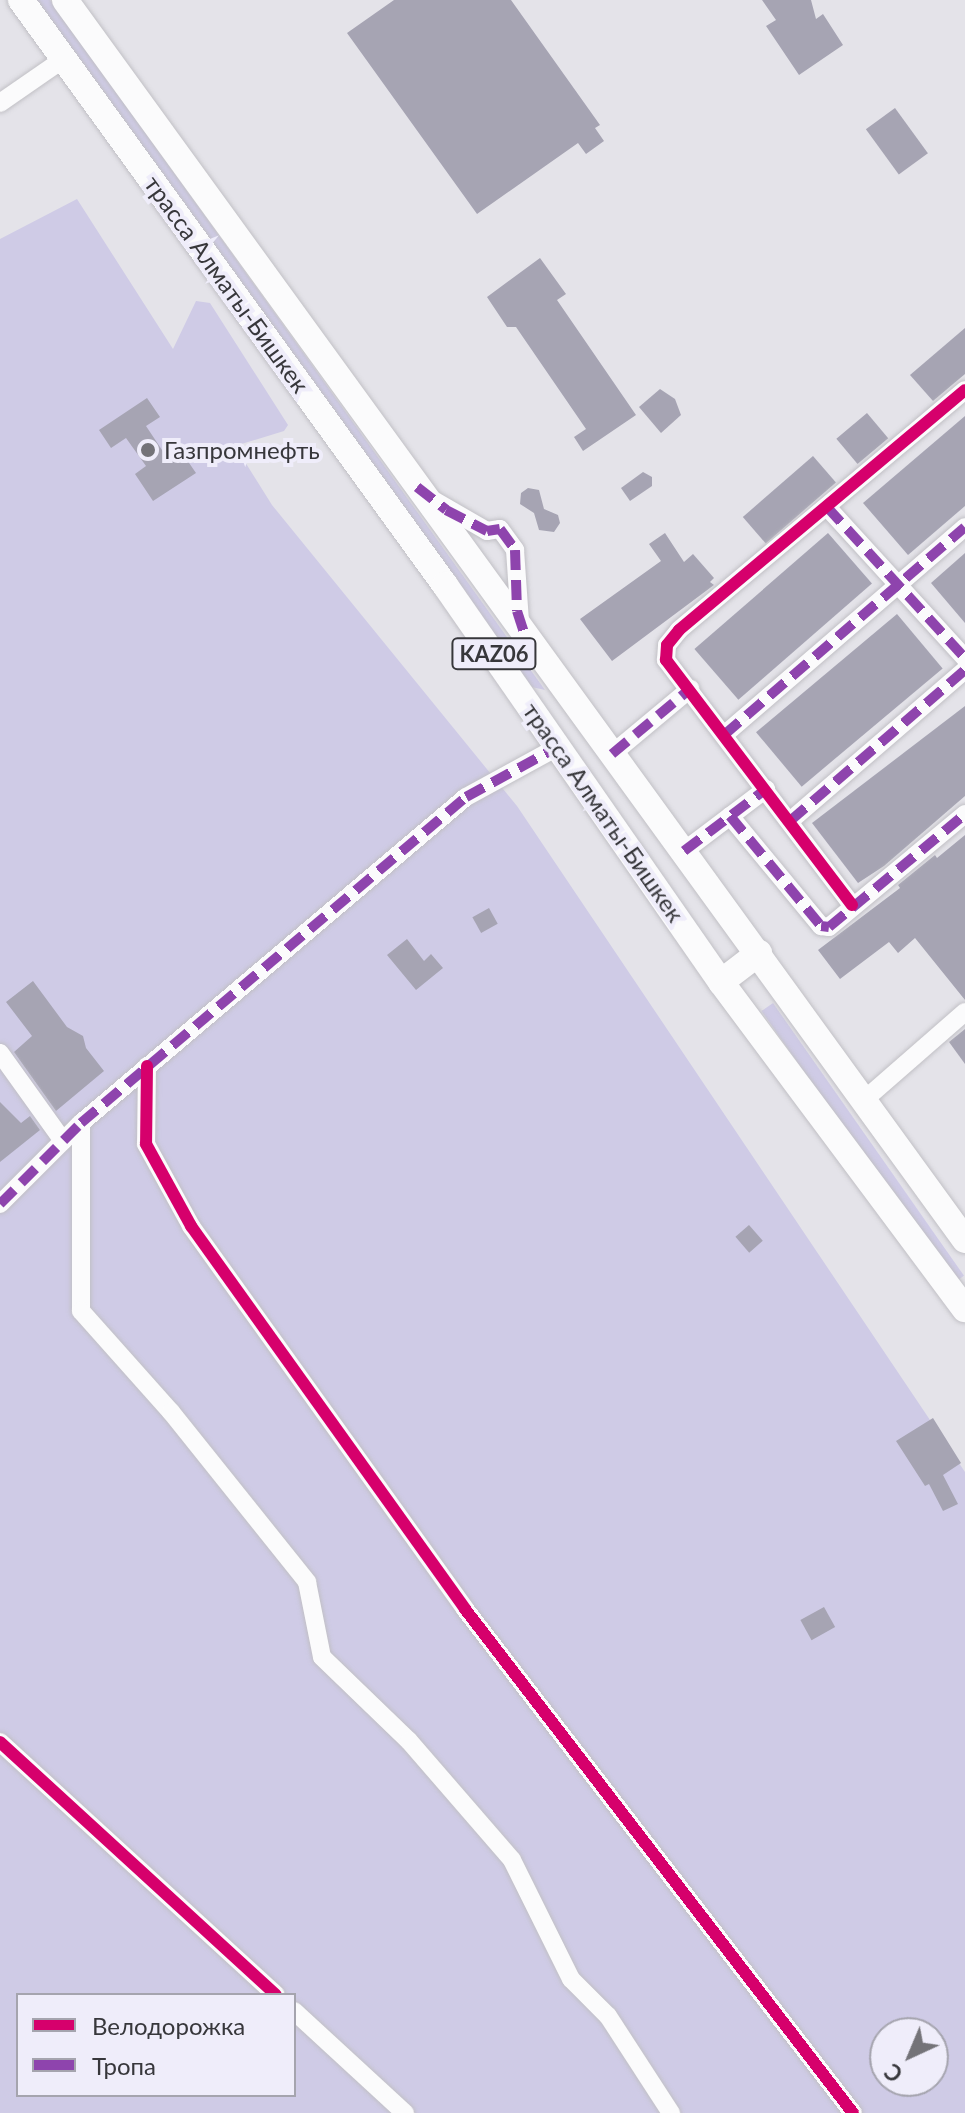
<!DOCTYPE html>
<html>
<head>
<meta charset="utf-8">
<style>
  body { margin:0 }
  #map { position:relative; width:965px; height:2113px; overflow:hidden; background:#e4e3e9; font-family:Lato,sans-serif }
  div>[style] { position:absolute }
  .green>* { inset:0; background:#cfcbe6; transform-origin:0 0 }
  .building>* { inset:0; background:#a6a4b3; transform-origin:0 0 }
  .roads { filter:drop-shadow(0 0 2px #c1c0c5) drop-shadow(0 0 2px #c1c0c5) }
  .minor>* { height:18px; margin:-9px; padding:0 9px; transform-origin:9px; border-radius:9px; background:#fbfbfc }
  .highway>* { height:26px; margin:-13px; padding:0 13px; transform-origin:13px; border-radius:13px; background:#fbfbfc }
  .quiet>* { height:10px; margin-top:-5px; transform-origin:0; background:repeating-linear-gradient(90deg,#8e44ad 0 20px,transparent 0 30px) }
  .cycleway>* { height:12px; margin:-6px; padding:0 6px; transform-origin:6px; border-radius:6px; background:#d6006c }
  .dots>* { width:22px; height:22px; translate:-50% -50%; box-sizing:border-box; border:4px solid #efedfa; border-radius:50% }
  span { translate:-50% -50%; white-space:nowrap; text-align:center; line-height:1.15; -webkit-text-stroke:8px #efedfa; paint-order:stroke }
  .shield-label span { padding:2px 6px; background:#efedfa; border:2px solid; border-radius:6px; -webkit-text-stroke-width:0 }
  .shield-label { font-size:22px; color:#37373b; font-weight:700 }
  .street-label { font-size:24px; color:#37373b }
  .poi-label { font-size:24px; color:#37373b }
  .left { translate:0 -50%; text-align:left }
  .legend { position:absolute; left:16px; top:1993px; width:280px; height:104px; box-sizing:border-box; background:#efedfa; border:2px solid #a5a4ae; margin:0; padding:10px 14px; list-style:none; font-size:24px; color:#37373b }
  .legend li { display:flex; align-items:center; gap:16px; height:40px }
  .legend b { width:40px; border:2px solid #a5a4ae }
  .north { position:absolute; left:869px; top:2017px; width:80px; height:80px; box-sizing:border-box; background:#efedfa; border:2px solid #a5a4ae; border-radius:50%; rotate:224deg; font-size:22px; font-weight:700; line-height:32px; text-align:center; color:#37373b }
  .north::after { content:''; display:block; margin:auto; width:28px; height:36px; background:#747378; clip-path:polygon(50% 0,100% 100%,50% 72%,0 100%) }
</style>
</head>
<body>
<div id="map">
  <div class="green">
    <i style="clip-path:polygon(33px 0,50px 0,545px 690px,532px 687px,432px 553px)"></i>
    <i style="clip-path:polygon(evenodd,77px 199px,173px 349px,196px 301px,210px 303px,288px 425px,284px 431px,235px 446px,272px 505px,517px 806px,965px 1472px,965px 2113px,0 2113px,0 239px,77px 199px,18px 1995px,294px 1995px,294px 2095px,18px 2095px,18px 1995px,77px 199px,885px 2033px,933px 2033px,933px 2081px,885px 2081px,885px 2033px)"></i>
    <i style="left:773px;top:1003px;width:333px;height:14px;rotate:55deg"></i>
  </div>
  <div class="building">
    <i style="clip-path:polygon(394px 0,511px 0,600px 125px,595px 128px,604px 141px,586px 154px,578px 143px,477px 214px,347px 33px)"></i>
    <i style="clip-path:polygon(762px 0,811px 0,816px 19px,823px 14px,843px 45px,799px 75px,766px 26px,776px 20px)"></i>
    <i style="left:895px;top:108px;width:56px;height:36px;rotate:54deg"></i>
    <i style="clip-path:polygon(540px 258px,566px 294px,557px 300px,636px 415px,583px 451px,574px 437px,586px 429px,516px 327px,507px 327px,487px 297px)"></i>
    <i style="clip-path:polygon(965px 328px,965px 374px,933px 401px,910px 375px)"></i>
    <i style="clip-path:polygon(660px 389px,675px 399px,681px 415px,661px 433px,639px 407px)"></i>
    <i style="clip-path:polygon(147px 398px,160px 417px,146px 426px,164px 453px,176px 444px,196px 473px,153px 501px,135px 474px,146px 466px,126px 438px,111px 448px,99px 430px)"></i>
    <i style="left:867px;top:413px;width:33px;height:40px;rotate:50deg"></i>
    <i style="clip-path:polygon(965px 416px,965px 506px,908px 555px,863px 503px)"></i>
    <i style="left:813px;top:456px;width:35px;height:93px;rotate:49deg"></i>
    <i style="clip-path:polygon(643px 472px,652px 477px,652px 486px,630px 501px,621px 488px)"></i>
    <i style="clip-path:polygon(528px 488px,539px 490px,544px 509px,558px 515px,560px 523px,554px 532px,539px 530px,534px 513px,520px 504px,521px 493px)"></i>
    <i style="clip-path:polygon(665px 533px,684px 562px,693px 554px,714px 578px,710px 582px,714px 585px,612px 661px,580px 619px,661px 561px,649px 544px)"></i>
    <i style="left:828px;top:533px;width:67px;height:177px;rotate:49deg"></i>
    <i style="clip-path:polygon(965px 553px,965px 623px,931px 583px)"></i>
    <i style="left:897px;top:614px;width:71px;height:184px;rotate:50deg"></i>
    <i style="clip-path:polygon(965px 706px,965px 796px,884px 866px,858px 883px,812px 823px)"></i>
    <i style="clip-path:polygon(965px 835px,965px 1000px,915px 938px,898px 953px,889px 942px,840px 979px,818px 950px,900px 888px,898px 885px,935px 855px,937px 858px)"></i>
    <i style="left:489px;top:908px;width:18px;height:19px;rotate:61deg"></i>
    <i style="clip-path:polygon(407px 939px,424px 961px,431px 954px,443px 968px,416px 990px,387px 955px)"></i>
    <i style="clip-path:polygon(33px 981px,67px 1027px,83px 1036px,86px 1048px,104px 1071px,56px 1111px,14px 1052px,32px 1036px,6px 1002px)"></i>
    <i style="clip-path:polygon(965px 1029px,965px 1064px,949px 1042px)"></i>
    <i style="clip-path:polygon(0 1102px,21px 1123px,30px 1116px,40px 1130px,0 1162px)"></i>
    <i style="left:749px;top:1225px;width:21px;height:18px;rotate:49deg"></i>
    <i style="clip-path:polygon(933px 1418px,961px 1463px,943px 1475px,958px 1504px,943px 1511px,929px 1484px,925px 1486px,896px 1441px)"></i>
    <i style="left:824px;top:1607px;width:23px;height:27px;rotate:61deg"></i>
  </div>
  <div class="roads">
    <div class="minor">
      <i style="left:0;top:103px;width:79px;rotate:-34.7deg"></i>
      <i style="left:435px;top:501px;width:60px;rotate:30deg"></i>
      <i style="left:487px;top:531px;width:13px;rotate:-9deg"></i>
      <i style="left:500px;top:529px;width:26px;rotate:54deg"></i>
      <i style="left:515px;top:550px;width:71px;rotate:86deg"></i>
      <i style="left:827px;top:507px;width:205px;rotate:47.6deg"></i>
      <i style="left:724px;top:735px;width:318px;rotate:-40.8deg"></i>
      <i style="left:612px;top:754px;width:102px;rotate:-39.8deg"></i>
      <i style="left:730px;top:816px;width:143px;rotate:50.4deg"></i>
      <i style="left:821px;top:926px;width:8px;rotate:7deg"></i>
      <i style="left:829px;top:927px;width:177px;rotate:-39.7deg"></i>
      <i style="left:790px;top:821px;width:231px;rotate:-40.8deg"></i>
      <i style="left:684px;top:851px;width:103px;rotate:-37.1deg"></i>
      <i style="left:852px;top:905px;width:308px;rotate:-127.2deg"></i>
      <i style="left:666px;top:660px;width:15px;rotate:-86deg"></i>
      <i style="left:667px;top:645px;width:19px;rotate:-51deg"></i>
      <i style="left:679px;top:630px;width:373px;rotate:-40deg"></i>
      <i style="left:0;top:1053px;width:108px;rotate:54.4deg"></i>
      <i style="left:147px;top:1066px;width:78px;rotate:90.7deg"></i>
      <i style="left:146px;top:1144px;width:94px;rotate:61.2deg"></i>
      <i style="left:191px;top:1226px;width:471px;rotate:54.4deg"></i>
      <i style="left:465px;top:1609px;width:636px;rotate:52.41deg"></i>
      <i style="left:864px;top:1100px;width:134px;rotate:-41.1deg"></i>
      <i style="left:81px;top:1123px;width:188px;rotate:90deg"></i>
      <i style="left:81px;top:1311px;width:135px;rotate:48.3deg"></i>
      <i style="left:171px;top:1412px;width:218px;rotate:51.3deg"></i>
      <i style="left:307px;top:1582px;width:76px;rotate:78.7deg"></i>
      <i style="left:322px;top:1657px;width:121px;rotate:44deg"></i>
      <i style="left:409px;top:1741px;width:157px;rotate:49.1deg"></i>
      <i style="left:512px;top:1860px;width:133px;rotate:63.6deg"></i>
      <i style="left:571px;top:1979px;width:52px;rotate:45deg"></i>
      <i style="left:608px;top:2016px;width:116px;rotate:57deg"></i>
      <i style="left:0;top:1204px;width:115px;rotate:-45deg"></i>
      <i style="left:81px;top:1123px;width:504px;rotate:-40.26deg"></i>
      <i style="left:466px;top:797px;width:106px;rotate:-28.7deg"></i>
      <i style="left:0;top:1742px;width:374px;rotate:42.5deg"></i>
      <i style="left:294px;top:2011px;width:151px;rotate:42.6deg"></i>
    </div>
    <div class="highway">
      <i style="left:21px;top:0;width:722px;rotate:54.07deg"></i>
      <i style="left:445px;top:585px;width:484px;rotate:55.2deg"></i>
      <i style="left:721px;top:982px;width:408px;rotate:53.3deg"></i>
      <i style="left:65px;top:0;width:1532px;rotate:54.03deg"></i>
      <i style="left:721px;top:982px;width:48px;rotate:-37.3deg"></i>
    </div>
  </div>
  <div class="quiet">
    <i style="left:417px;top:487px;width:37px;rotate:38deg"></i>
    <i style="left:446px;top:510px;width:46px;rotate:27.1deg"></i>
    <i style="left:487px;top:531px;width:13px;rotate:-9deg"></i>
    <i style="left:500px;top:529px;width:26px;rotate:54deg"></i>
    <i style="left:515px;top:550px;width:61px;rotate:88.1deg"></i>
    <i style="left:517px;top:611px;width:25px;rotate:72deg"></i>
    <i style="left:827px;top:507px;width:205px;rotate:47.6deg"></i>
    <i style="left:724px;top:735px;width:318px;rotate:-40.8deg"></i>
    <i style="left:612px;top:754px;width:102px;rotate:-39.8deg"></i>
    <i style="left:730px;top:816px;width:143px;rotate:50.4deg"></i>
    <i style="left:821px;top:926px;width:8px;rotate:7deg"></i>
    <i style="left:829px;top:927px;width:177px;rotate:-39.7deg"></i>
    <i style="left:790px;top:821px;width:231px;rotate:-40.8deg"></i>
    <i style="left:684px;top:851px;width:103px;rotate:-37.1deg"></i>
    <i style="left:0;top:1204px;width:115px;rotate:-45deg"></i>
    <i style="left:81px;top:1123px;width:504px;rotate:-40.26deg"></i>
    <i style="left:466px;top:797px;width:106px;rotate:-28.7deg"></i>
  </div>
  <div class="cycleway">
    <i style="left:852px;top:905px;width:308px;rotate:-127.2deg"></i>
    <i style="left:666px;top:660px;width:15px;rotate:-86deg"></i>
    <i style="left:667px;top:645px;width:19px;rotate:-51deg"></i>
    <i style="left:679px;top:630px;width:373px;rotate:-40deg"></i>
    <i style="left:147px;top:1066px;width:78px;rotate:90.7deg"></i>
    <i style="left:146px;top:1144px;width:94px;rotate:61.2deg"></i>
    <i style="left:191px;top:1226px;width:471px;rotate:54.4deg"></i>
    <i style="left:465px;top:1609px;width:636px;rotate:52.41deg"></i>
    <i style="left:0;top:1742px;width:374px;rotate:42.5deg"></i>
  </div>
  <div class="dots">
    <i style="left:148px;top:450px;background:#747378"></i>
  </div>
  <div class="shield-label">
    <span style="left:494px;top:654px">KАZ06</span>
  </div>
  <div class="street-label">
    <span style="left:227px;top:284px;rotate:54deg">трасса Алматы-Бишкек</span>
    <span style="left:604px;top:812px;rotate:55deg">трасса Алматы-Бишкек</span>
  </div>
  <div class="poi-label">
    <span class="left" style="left:164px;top:450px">Газпромнефть</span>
  </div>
  <ul class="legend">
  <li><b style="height:10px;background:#d6006c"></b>Велодорожка</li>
  <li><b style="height:10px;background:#8e44ad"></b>Тропа</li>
  </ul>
  <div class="north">С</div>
</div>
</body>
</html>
